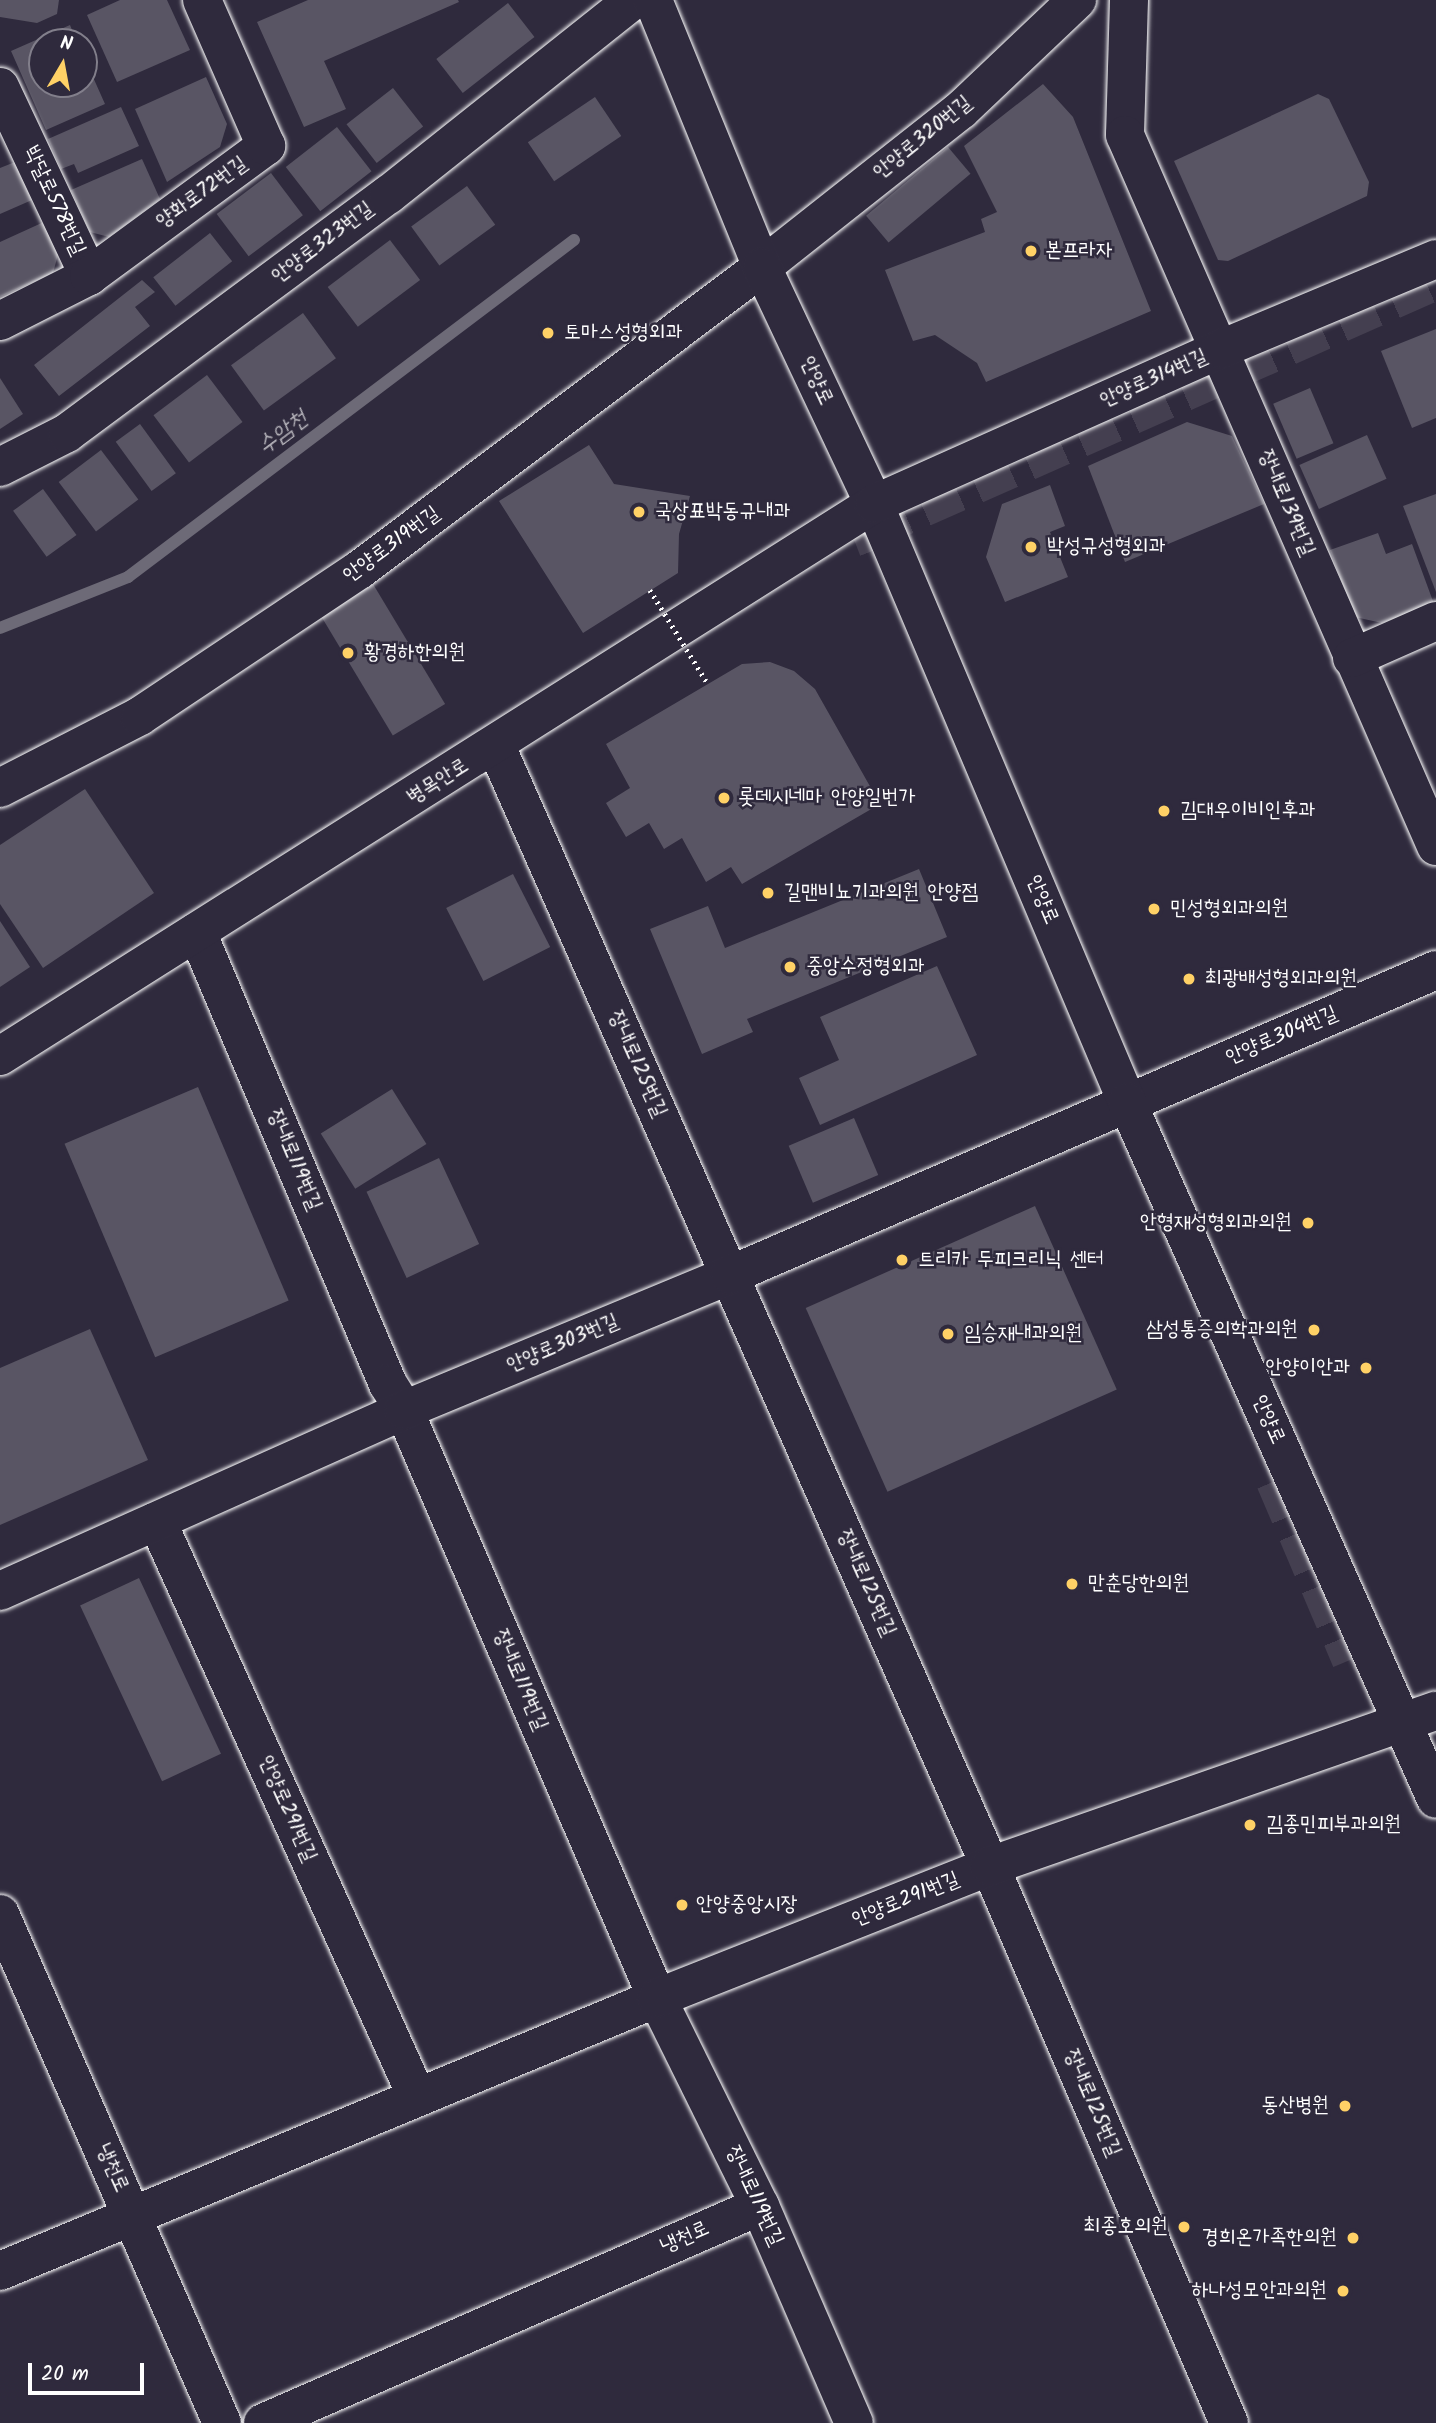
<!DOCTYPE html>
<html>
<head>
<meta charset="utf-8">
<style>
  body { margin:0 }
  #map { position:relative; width:1436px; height:2423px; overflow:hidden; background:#2f2a3d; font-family:Kalam,"Poor Story",sans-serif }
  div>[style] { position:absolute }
  .stream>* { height:12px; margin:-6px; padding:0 6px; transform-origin:6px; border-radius:6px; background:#6d6a77 }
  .building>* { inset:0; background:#595564; transform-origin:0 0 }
  .street-tunnel>* { height:38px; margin-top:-19px; transform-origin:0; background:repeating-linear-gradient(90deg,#443f50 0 38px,transparent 0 57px) }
  .roads { filter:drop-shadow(0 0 2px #fff) drop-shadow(0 0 2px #fff) }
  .street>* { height:38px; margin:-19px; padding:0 19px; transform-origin:19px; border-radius:19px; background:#2f2a3d }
  .secondary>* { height:38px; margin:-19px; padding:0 19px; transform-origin:19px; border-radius:19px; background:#2f2a3d }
  .path-bridge>* { height:4.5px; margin-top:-2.25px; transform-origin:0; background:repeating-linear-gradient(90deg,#fff 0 2px,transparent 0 7px) }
  .dots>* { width:19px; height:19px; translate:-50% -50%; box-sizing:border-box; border:4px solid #2f2a3d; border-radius:50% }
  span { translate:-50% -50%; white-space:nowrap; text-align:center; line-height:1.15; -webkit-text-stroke:5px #2f2a3d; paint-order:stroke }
  .street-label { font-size:21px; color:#fff }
  .poi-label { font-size:21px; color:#fff }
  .left { translate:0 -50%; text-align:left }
  .right { translate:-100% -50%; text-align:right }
  .water-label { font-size:23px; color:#b6b4bb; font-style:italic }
  .north { position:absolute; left:28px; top:28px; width:70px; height:70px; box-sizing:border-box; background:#2f2a3d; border:2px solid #827f8b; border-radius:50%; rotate:10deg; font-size:19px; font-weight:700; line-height:28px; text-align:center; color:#fff }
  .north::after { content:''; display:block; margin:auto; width:24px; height:32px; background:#ffd166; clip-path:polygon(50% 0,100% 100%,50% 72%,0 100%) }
  .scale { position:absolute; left:28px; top:2363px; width:116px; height:32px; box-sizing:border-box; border:4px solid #fff; border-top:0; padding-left:9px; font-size:21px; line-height:24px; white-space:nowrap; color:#fff; -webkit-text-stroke:5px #2f2a3d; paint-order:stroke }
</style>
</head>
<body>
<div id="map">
  <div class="stream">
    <i style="left:0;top:628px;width:138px;rotate:-21.7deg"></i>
    <i style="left:128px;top:577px;width:559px;rotate:-37.07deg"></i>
  </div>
  <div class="building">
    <i style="clip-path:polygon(0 0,59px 0,57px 14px,37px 23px,0 17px)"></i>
    <i style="clip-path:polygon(120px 0,167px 0,190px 50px,117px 82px,87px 15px)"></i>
    <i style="clip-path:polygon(308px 0,458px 0,459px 2px,324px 61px,346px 109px,304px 127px,257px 22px)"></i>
    <i style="left:508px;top:3px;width:43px;height:91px;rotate:52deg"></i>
    <i style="clip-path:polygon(70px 25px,77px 42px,42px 42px,42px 84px,84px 84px,84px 57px,105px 104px,46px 130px,11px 51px)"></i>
    <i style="clip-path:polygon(206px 77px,227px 124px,220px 147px,167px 182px,135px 109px)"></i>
    <i style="clip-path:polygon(1043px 84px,1073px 117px,1151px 311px,986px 382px,977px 363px,935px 335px,913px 341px,885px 270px,985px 232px,981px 219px,997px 212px,964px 146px)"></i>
    <i style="left:393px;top:88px;width:49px;height:59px;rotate:52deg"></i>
    <i style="clip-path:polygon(1318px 94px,1329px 99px,1369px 182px,1367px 196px,1228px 261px,1218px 260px,1174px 161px)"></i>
    <i style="left:595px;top:97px;width:47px;height:81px;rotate:56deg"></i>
    <i style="clip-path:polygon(121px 107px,139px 146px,78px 173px,74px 164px,61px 169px,48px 139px)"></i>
    <i style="left:337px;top:127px;width:56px;height:65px;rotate:52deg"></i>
    <i style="left:948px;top:147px;width:35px;height:107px;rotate:50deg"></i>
    <i style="clip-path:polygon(142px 159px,160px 199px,109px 237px,90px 232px,71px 190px)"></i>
    <i style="clip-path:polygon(15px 162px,32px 200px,0 214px,0 168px)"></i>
    <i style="left:271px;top:173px;width:53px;height:68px;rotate:53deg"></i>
    <i style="left:467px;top:186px;width:48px;height:69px;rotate:54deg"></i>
    <i style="clip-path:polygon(46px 221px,59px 251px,53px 273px,0 297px,0 242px)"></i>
    <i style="left:210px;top:233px;width:36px;height:72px;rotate:52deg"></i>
    <i style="left:390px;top:240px;width:50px;height:78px;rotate:53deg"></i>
    <i style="clip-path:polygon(142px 280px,155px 292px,135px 307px,150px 326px,59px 396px,34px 365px)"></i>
    <i style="left:303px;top:313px;width:56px;height:89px;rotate:54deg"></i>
    <i style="clip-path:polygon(1436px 329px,1436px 418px,1412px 428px,1381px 351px)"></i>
    <i style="left:207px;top:375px;width:59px;height:67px;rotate:53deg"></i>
    <i style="clip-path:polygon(0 378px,23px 414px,0 429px)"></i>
    <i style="left:1310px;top:388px;width:60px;height:40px;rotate:67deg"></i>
    <i style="clip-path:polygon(1187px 422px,1232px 436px,1264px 504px,1125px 562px,1088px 466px)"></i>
    <i style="left:140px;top:424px;width:61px;height:30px;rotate:54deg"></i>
    <i style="left:1367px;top:435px;width:48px;height:74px;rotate:66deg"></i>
    <i style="clip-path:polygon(589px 445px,614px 484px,690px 496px,679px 534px,678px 573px,583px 633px,499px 501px)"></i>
    <i style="left:101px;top:450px;width:62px;height:53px;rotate:53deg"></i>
    <i style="clip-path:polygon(1050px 485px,1065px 526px,1050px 532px,1068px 577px,1005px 602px,986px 557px,1002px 504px)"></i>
    <i style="left:43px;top:489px;width:57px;height:37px;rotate:54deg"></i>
    <i style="clip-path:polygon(1436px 494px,1436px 592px,1403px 506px)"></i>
    <i style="clip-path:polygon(1378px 533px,1386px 554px,1412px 544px,1434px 604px,1382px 623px,1355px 617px,1330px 550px)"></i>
    <i style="left:373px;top:584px;width:140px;height:61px;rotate:59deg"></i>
    <i style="clip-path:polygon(770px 662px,794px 671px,815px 689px,880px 804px,742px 884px,731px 867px,706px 882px,682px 838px,664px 849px,649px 823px,626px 837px,606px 803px,630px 788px,606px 744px,742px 664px)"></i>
    <i style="clip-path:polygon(85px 789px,154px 893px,43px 968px,0 904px,0 845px)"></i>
    <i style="clip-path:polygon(919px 869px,947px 937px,747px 1019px,753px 1032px,702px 1054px,650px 929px,708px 906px,725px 948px)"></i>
    <i style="left:513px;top:874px;width:82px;height:75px;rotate:63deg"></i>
    <i style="clip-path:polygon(0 921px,30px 967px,0 987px)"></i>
    <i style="clip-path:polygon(937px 966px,977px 1055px,820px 1125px,799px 1078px,839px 1060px,820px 1017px)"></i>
    <i style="left:198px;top:1087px;width:232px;height:145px;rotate:67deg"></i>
    <i style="left:392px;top:1089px;width:65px;height:84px;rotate:58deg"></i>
    <i style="left:854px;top:1118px;width:62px;height:71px;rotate:67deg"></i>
    <i style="left:439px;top:1158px;width:95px;height:80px;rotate:65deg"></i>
    <i style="left:1035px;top:1206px;width:201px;height:251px;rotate:66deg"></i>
    <i style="clip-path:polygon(90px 1329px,148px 1460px,0 1525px,0 1368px)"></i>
    <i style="left:139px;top:1578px;width:194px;height:65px;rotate:65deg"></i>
  </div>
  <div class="street-tunnel">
    <i style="left:878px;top:549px;width:19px;rotate:-111deg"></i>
    <i style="left:871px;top:531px;width:618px;rotate:-23.87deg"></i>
    <i style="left:1275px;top:1481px;width:194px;rotate:67deg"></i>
  </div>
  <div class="roads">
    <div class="street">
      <i style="left:1129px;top:0;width:135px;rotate:91.7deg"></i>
      <i style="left:1125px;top:135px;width:776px;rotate:66.37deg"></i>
      <i style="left:0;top:87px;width:209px;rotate:64.8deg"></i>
      <i style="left:0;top:321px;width:100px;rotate:-26.8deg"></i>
      <i style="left:89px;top:276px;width:220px;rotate:-36.3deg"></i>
      <i style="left:266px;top:146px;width:159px;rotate:-113.7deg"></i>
      <i style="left:0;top:467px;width:75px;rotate:-26.9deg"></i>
      <i style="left:67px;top:433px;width:400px;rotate:-36.6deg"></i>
      <i style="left:388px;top:195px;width:313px;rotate:-38.5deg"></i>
      <i style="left:1352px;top:658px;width:92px;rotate:-23.8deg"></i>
      <i style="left:496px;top:746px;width:1224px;rotate:66.2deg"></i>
      <i style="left:990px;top:1866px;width:606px;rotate:66.78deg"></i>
      <i style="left:0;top:788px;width:157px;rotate:-27.2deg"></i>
      <i style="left:140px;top:716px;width:263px;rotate:-33.7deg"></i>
      <i style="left:359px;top:570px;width:504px;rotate:-36.94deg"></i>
      <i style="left:762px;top:267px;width:253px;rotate:-38.3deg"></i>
      <i style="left:961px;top:110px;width:160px;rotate:-43.5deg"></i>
      <i style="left:197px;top:932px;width:491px;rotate:67.1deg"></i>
      <i style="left:388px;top:1384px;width:31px;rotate:58deg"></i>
      <i style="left:404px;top:1410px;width:640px;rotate:66.72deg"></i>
      <i style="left:657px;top:1998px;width:232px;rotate:63.7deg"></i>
      <i style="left:760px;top:2206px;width:236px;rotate:66.6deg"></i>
      <i style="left:157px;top:1521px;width:632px;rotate:65.71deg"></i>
      <i style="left:0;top:1591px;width:443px;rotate:-24.1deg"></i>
      <i style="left:404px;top:1410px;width:353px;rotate:-22.5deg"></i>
      <i style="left:730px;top:1275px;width:769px;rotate:-23.36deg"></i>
      <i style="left:0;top:2271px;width:711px;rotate:-22.56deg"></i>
      <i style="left:657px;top:1998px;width:358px;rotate:-21.6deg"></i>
      <i style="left:990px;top:1866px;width:472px;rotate:-19.2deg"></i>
      <i style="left:263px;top:2423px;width:542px;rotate:-23.59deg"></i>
    </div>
    <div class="secondary">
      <i style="left:653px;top:0;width:288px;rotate:67.8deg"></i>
      <i style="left:762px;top:267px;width:262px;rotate:64.7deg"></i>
      <i style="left:874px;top:504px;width:649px;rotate:67.07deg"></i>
      <i style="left:1127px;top:1102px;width:762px;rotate:66.09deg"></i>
      <i style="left:0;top:1056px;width:1034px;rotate:-32.28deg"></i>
      <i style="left:874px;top:504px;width:380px;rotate:-24.1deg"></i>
      <i style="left:1221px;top:349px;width:233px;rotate:-22.7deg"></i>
      <i style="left:0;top:1914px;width:555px;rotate:66.44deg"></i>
    </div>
  </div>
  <div class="path-bridge">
    <i style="left:650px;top:590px;width:110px;rotate:58.3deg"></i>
  </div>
  <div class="dots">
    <i style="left:1031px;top:251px;background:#ffd166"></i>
    <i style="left:548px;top:333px;background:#ffd166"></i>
    <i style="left:639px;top:512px;background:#ffd166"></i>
    <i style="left:1031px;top:547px;background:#ffd166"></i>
    <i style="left:348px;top:653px;background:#ffd166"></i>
    <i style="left:724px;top:798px;background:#ffd166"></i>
    <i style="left:1164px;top:811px;background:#ffd166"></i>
    <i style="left:768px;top:893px;background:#ffd166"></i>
    <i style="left:1154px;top:909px;background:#ffd166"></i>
    <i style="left:790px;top:967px;background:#ffd166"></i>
    <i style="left:1189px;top:979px;background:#ffd166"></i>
    <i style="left:1308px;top:1223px;background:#ffd166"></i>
    <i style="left:902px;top:1260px;background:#ffd166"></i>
    <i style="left:1314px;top:1330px;background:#ffd166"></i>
    <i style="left:948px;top:1334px;background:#ffd166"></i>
    <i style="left:1366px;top:1368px;background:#ffd166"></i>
    <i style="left:1072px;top:1584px;background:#ffd166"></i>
    <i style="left:1250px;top:1825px;background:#ffd166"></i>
    <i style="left:682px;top:1905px;background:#ffd166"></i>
    <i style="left:1345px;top:2106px;background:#ffd166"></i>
    <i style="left:1184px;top:2227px;background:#ffd166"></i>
    <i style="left:1353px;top:2238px;background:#ffd166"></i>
    <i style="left:1343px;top:2291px;background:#ffd166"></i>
  </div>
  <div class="street-label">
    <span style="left:923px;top:138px;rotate:-39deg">안양로320번길</span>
    <span style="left:202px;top:193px;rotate:-36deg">양화로72번길</span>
    <span style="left:54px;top:201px;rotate:65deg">박달로578번길</span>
    <span style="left:323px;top:243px;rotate:-37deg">안양로323번길</span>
    <span style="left:1154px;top:379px;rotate:-24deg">안양로314번길</span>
    <span style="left:816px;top:381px;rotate:65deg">안양로</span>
    <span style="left:1286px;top:503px;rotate:67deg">장내로139번길</span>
    <span style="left:392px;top:545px;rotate:-36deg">안양로319번길</span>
    <span style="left:438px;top:782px;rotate:-32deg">병목안로</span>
    <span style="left:1042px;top:900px;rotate:67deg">안양로</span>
    <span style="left:1282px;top:1036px;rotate:-23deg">안양로304번길</span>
    <span style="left:637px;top:1064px;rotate:66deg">장내로125번길</span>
    <span style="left:294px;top:1160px;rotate:67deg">장내로119번길</span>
    <span style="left:563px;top:1344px;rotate:-23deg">안양로303번길</span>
    <span style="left:1268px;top:1420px;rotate:66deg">안양로</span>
    <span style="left:866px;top:1583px;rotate:66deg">장내로125번길</span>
    <span style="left:520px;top:1680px;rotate:67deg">장내로119번길</span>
    <span style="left:287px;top:1809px;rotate:66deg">안양로291번길</span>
    <span style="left:906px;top:1900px;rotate:-22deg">안양로291번길</span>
    <span style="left:1092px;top:2103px;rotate:67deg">장내로125번길</span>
    <span style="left:112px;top:2168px;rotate:66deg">냉천로</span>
    <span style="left:754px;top:2196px;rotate:65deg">장내로119번길</span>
    <span style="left:685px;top:2238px;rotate:-24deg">냉천로</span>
  </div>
  <div class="poi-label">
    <span class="left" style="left:1045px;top:251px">본프라자</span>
    <span class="left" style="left:564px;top:333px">토마스성형외과</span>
    <span class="left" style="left:655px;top:512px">국상표박동규내과</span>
    <span class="left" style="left:1047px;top:547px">박성규성형외과</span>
    <span class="left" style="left:364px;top:653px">황경하한의원</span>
    <span class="left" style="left:738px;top:798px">롯데시네마 안양일번가</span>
    <span class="left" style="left:1180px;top:811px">김대우이비인후과</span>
    <span class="left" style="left:784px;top:893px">길맨비뇨기과의원 안양점</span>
    <span class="left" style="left:1170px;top:909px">민성형외과의원</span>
    <span class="left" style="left:806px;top:967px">중앙수정형외과</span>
    <span class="left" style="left:1205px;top:979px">최광배성형외과의원</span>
    <span class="right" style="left:1292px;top:1223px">안형재성형외과의원</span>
    <span class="left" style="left:918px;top:1260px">트리카 두피크리닉 센터</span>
    <span class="right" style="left:1298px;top:1330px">삼성통증의학과의원</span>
    <span class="left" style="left:964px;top:1334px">임승재내과의원</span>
    <span class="right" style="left:1350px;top:1368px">안양이안과</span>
    <span class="left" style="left:1088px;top:1584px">만춘당한의원</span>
    <span class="left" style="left:1266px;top:1825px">김종민피부과의원</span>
    <span class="left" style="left:696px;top:1905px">안양중앙시장</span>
    <span class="right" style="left:1329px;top:2106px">동산병원</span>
    <span class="right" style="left:1168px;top:2227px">최종호의원</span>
    <span class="right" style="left:1337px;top:2238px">경희온가족한의원</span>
    <span class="right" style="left:1327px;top:2291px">하나성모안과의원</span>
  </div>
  <div class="water-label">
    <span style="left:283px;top:433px;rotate:-37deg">수암천</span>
  </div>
  <div class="north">N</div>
  <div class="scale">20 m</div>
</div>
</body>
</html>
